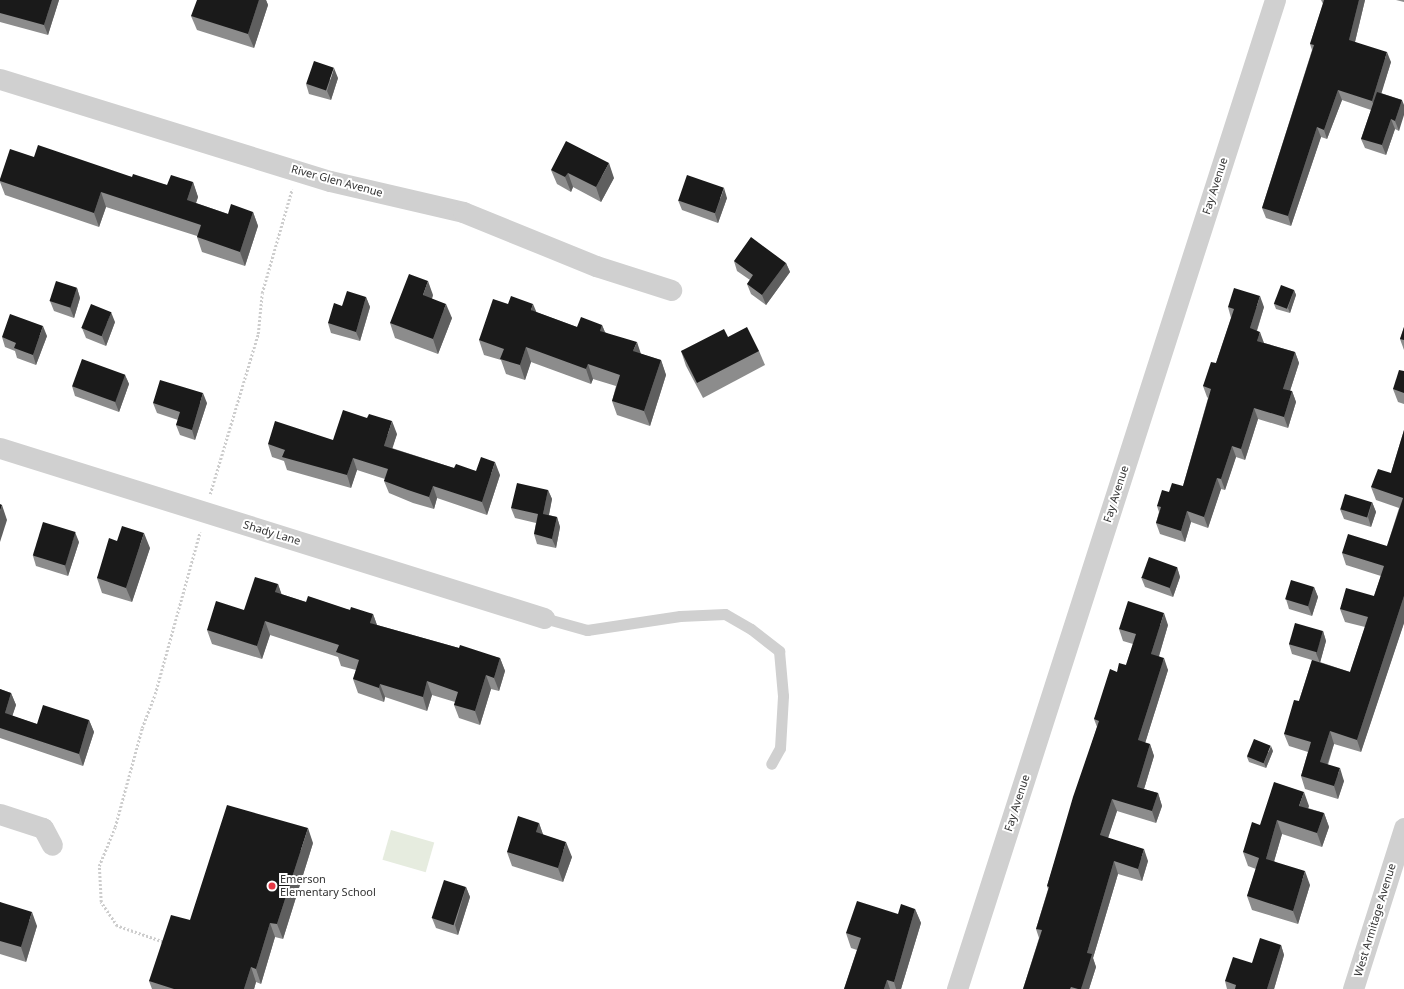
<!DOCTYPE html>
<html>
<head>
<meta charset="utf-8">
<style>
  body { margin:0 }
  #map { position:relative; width:1404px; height:989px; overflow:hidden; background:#fff; font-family:"Noto Sans",sans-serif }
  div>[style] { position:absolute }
  .green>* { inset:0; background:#e6ecdf; transform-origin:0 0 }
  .path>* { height:2.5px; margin-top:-1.25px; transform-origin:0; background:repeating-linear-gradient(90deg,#cdcdcd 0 2px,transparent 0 4px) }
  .service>* { height:11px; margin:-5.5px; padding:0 5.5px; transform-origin:5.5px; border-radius:5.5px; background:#d0d0d0 }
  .minor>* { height:21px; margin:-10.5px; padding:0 10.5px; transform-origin:10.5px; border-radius:10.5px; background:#d0d0d0 }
  .wall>* { inset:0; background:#8c8c8c }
  .shaded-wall>* { inset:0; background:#5f5f5f }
  .building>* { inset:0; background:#1a1a1a; transform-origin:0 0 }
  .dots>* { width:11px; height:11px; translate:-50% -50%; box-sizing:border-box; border:2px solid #fff; border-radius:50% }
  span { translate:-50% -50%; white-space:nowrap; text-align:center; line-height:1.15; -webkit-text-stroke:4px #fff; paint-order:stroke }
  .street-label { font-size:11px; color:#333 }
  .poi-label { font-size:11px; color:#333 }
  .left { translate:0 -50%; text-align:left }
</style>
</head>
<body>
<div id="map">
  <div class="green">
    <i style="left:391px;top:830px;width:45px;height:31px;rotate:16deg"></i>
  </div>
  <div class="path">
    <i style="left:210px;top:494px;width:167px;rotate:-73.3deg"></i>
    <i style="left:258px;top:334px;width:41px;rotate:-84.4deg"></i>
    <i style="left:262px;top:293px;width:108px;rotate:-73.9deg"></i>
    <i style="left:163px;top:942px;width:49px;rotate:-160.8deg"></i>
    <i style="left:117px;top:926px;width:29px;rotate:-124deg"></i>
    <i style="left:101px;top:902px;width:36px;rotate:-93deg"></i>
    <i style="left:99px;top:866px;width:42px;rotate:-67.7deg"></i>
    <i style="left:115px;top:827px;width:103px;rotate:-74.7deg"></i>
    <i style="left:142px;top:728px;width:36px;rotate:-69deg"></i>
    <i style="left:155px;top:694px;width:168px;rotate:-74.5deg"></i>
  </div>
  <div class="service">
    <i style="left:544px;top:618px;width:45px;rotate:15.6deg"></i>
    <i style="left:587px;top:630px;width:94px;rotate:-8.6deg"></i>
    <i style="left:680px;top:616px;width:45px;rotate:-2.5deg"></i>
    <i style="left:725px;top:614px;width:30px;rotate:30deg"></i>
    <i style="left:751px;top:629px;width:36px;rotate:38deg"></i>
    <i style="left:779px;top:651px;width:45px;rotate:84.9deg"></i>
    <i style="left:783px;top:696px;width:52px;rotate:93.3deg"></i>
    <i style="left:780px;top:748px;width:18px;rotate:119deg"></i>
  </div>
  <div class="minor">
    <i style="left:0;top:79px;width:345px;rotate:17.2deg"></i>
    <i style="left:330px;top:181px;width:137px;rotate:13.1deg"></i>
    <i style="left:463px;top:212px;width:144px;rotate:22.1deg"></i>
    <i style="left:596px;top:266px;width:79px;rotate:17.7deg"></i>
    <i style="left:0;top:448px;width:570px;rotate:17.35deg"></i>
    <i style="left:0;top:814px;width:45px;rotate:18deg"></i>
    <i style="left:43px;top:828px;width:19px;rotate:62deg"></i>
    <i style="left:957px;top:989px;width:1039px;rotate:-72.18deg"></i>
    <i style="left:1353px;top:989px;width:169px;rotate:-72.4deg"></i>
  </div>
  <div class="wall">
    <i style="clip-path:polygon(0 0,59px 0,48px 35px,0 22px)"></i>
    <i style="clip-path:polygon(259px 0,266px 0,268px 5px,254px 48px,197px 30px,191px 16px)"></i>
    <i style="clip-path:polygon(1321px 0,1365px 0,1355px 42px,1391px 62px,1381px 93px,1402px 100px,1399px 131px,1395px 129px,1386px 155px,1365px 148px,1361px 139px,1371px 110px,1342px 100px,1327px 139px,1321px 137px,1291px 226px,1266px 218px,1262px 208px,1312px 50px,1310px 44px,1323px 4px)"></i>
    <i style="clip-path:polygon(1396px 0,1404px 0,1404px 2px)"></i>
    <i style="clip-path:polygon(338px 78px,331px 100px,309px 94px,306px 84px)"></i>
    <i style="clip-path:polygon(34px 157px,132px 177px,167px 185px,193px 182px,198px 197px,196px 203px,228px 214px,253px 212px,258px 226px,245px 266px,202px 252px,197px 237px,197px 236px,106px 207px,99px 227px,5px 195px,0 182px,0 179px)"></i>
    <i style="clip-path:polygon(551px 170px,614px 178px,601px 202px,573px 187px,571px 192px,557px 184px)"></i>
    <i style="clip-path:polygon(727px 198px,718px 223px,682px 210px,678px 200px)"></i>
    <i style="clip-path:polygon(734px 261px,786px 263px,790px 272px,766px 305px,751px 294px,747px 284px,750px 280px,737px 271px)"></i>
    <i style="clip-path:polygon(77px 288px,80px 298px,74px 318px,54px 311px,50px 301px)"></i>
    <i style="clip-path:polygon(1294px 290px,1296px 295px,1290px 313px,1276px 309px,1274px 304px)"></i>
    <i style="clip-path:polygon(433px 295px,432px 299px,452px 318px,438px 354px,395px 338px,390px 323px)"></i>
    <i style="clip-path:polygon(366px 297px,370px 307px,360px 341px,331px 333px,328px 323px,342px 306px)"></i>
    <i style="clip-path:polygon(1228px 307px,1264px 307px,1257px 331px,1264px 343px,1295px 352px,1299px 363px,1290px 391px,1292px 391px,1296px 402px,1288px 428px,1258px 419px,1245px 460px,1236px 457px,1225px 490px,1221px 489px,1208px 528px,1191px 522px,1185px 542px,1160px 534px,1156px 523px,1159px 512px,1157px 506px,1169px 492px,1183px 486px,1208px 398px,1207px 397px,1203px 386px,1216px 363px,1231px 318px)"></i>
    <i style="clip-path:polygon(536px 312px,577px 327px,602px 325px,605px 332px,641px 354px,661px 360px,666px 375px,650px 426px,617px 415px,612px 401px,616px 386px,593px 379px,591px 384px,531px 362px,525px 380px,506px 374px,501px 360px,484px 355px,479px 340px)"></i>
    <i style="clip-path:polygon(115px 322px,106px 346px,86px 338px,82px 328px)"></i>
    <i style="clip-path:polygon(1404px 327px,1404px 350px,1400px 339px)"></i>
    <i style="clip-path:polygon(47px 336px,36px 365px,17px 358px,15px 351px,5px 347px,2px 337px)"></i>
    <i style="clip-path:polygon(728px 337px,759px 351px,765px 365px,703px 398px,686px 366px,681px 351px)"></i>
    <i style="clip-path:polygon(1404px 371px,1404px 404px,1398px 402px,1393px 389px)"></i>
    <i style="clip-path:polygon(125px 375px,129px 384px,119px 412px,75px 396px,72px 386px)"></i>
    <i style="clip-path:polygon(153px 403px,207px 403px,195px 440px,180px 435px,176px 425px,178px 420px,157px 413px)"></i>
    <i style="clip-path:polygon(1404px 430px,1404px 623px,1361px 752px,1334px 744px,1328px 765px,1344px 781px,1338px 799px,1305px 789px,1301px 776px,1308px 752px,1289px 746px,1284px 734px,1299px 701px,1312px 660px,1292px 654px,1289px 644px,1323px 631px,1326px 641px,1320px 662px,1350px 672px,1365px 627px,1345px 622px,1340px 609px,1374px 596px,1381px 576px,1346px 565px,1342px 553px,1387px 546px,1399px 508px,1376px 500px,1371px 487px,1391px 473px)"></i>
    <i style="clip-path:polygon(397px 434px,392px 448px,454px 468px,476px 471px,500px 475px,487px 515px,437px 498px,434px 509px,413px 503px,389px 493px,384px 481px,385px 479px,357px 470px,351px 488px,287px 470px,284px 461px,272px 457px,268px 444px,333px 440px)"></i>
    <i style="clip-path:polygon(548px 490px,552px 499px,549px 515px,557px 517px,560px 527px,556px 548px,537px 544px,534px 534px,536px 523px,515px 518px,511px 508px)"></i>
    <i style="clip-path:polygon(1372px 502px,1376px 512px,1371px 527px,1344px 519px,1340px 509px)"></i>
    <i style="clip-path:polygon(117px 541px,150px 548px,132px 602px,102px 593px,97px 578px)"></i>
    <i style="clip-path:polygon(79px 542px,68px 576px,36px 566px,33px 556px)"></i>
    <i style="clip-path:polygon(1177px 567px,1180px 577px,1173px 597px,1145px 587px,1141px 577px)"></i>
    <i style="clip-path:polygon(278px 584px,281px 594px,306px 602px,373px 614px,377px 625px,459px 648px,500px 658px,505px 671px,499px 691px,491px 689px,480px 725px,459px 718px,454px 705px,455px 702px,432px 695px,427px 711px,385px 697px,384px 702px,358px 693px,353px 679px,356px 670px,341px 666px,338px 657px,270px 635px,262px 659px,212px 644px,207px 630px,244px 610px)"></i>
    <i style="clip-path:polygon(1314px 587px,1318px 597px,1312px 616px,1289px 609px,1286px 599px)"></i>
    <i style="clip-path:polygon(1168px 625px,1159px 656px,1168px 670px,1145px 743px,1150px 744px,1154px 756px,1144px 789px,1158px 793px,1162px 806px,1156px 823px,1117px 811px,1108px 838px,1148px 861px,1142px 881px,1118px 874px,1093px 958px,1096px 967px,1089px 989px,1023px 989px,1039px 938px,1036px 929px,1048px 889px,1047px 886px,1097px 727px,1094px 719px,1117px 672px,1126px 665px,1133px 644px,1123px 641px,1119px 629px)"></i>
    <i style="clip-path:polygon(0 689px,11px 693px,16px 705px,12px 716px,37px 724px,89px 720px,94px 732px,83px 766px,0 738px)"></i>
    <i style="clip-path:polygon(1273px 751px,1266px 768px,1249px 762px,1247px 757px)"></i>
    <i style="clip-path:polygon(1309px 806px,1308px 808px,1324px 813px,1329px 827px,1322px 847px,1282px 834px,1274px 861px,1310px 885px,1298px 924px,1252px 910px,1247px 896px,1256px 869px,1248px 866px,1243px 852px,1260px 825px)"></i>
    <i style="clip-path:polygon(539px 823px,543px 835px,572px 857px,563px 882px,512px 866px,507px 852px)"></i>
    <i style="clip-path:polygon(313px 843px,283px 939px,275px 937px,261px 984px,256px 982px,254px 989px,152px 989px,149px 981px,190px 920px)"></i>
    <i style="clip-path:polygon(466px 887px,470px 897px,458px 935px,436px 928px,432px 918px)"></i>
    <i style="clip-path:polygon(0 902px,37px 926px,26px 962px,0 954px)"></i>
    <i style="clip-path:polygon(915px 909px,921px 923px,901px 989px,844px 989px,857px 950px,851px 948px,846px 933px,898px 914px)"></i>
    <i style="clip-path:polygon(1281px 945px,1284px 955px,1274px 989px,1227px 989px,1225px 981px,1252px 963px)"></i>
  </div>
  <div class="shaded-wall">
    <i style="clip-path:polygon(52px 0,59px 0,48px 35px,44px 25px)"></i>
    <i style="clip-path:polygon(259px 0,266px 0,268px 5px,254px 48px,248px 34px)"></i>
    <i style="clip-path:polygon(1359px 0,1365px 0,1353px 50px,1349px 40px)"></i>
    <i style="clip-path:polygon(1387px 52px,1391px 62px,1376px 111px,1372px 101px)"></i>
    <i style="clip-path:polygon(334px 68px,338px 78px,331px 100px,327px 91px)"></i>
    <i style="clip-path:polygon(1338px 90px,1342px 100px,1327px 139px,1324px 130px)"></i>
    <i style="clip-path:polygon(1402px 100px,1404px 105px,1404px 115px,1399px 131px,1395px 121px)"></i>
    <i style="clip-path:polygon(1391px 119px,1395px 129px,1386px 155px,1382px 145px)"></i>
    <i style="clip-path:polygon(1317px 127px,1321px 137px,1291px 226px,1288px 216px)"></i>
    <i style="clip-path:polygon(609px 163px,614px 178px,601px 202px,596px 187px)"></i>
    <i style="clip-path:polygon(568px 173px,573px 187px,571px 192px,565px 177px)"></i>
    <i style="clip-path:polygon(193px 182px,198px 197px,192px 215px,187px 200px)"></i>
    <i style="clip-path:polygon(724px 188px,727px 198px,718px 223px,715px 214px)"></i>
    <i style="clip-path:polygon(101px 192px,106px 207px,99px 227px,94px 213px)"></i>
    <i style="clip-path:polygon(253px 212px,258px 226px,245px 266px,240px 252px)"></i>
    <i style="clip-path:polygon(786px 263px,790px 272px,766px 305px,762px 295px)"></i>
    <i style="clip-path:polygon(428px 281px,433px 295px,428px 310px,423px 295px)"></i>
    <i style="clip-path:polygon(77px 288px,80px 298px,74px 318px,70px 308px)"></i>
    <i style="clip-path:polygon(1294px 290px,1296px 295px,1290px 313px,1288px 308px)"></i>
    <i style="clip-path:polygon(1260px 296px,1264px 307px,1254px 339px,1250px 328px)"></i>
    <i style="clip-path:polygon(366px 297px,370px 307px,360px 341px,356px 332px)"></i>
    <i style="clip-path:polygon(446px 304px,452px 318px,438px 354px,433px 339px)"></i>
    <i style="clip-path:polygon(533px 304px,539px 318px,531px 310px)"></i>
    <i style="clip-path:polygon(111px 312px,115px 322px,106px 346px,102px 336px)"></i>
    <i style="clip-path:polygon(602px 325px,608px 340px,600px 331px)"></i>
    <i style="clip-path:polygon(43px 326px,47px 336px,36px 365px,33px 355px)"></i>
    <i style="clip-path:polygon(1260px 332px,1264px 343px,1257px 341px)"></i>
    <i style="clip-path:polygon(637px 342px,642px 357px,633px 351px)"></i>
    <i style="clip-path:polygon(526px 347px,531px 362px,525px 380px,520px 365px)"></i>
    <i style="clip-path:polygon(1295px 352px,1299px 363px,1287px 400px,1283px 389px)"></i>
    <i style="clip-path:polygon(661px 360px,666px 375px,650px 426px,644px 411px)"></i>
    <i style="clip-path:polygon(588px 364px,593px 379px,591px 384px,586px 369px)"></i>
    <i style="clip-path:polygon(125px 375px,129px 384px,119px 412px,115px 402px)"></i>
    <i style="clip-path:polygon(1292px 391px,1296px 402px,1288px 428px,1284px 417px)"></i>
    <i style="clip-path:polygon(203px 393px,207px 403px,195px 440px,192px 430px)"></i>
    <i style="clip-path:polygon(1254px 408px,1258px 419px,1245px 460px,1241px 449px)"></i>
    <i style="clip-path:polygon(392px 421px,397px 434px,389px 459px,384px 446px)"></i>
    <i style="clip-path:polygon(1232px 446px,1236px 457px,1225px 490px,1221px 479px)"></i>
    <i style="clip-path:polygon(353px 458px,357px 470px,351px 488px,347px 475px)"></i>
    <i style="clip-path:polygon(495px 462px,500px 475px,487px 515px,482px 502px)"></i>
    <i style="clip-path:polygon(1217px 478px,1221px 489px,1208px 528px,1204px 517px)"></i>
    <i style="clip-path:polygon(433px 486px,437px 498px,434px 509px,429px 497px)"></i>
    <i style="clip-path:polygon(548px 490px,552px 499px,547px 524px,543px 514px)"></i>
    <i style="clip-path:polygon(1372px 502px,1376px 512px,1371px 527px,1368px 517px)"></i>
    <i style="clip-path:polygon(2px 505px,7px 520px,0 542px,0 511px)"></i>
    <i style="clip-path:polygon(1187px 511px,1191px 522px,1185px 542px,1181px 531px)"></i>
    <i style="clip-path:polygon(557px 517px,560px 527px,556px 548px,552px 539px)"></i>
    <i style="clip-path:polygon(75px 532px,79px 542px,68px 576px,65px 566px)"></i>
    <i style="clip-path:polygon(144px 533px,150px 548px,132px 602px,126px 588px)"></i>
    <i style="clip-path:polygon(1177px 567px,1180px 577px,1173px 597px,1169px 587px)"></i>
    <i style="clip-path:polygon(278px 584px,283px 598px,275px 592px)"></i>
    <i style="clip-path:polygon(1314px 587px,1318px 597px,1312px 616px,1308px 606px)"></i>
    <i style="clip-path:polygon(1404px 596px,1404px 623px,1361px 752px,1357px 740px)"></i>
    <i style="clip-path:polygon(1164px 613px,1168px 625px,1156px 666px,1151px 654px)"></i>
    <i style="clip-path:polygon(373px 614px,378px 628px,370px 623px)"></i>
    <i style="clip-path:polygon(265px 621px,270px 635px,262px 659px,257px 646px)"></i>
    <i style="clip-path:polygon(1323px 631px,1326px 641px,1320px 663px,1316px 653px)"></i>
    <i style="clip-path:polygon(500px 658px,505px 671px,499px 691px,494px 678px)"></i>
    <i style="clip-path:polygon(1164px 658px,1168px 670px,1142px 753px,1138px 740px)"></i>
    <i style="clip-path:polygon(486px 675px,491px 689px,480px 725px,475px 711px)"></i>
    <i style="clip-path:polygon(427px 681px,432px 695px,427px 711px,423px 697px)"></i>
    <i style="clip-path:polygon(380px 684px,385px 697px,384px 702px,379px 688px)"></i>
    <i style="clip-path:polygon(11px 693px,16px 705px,9px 726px,5px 713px)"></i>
    <i style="clip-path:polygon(89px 720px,94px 732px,83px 766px,79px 754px)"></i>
    <i style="clip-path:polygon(1330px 731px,1334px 744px,1324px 774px,1320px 762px)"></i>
    <i style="clip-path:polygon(1150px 744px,1154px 756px,1141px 799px,1137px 787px)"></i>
    <i style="clip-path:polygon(1271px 746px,1273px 751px,1266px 768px,1264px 763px)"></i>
    <i style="clip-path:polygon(1340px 768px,1344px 781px,1338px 799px,1334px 786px)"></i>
    <i style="clip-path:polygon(1304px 792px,1309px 806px,1304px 819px,1299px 806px)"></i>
    <i style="clip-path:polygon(1158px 793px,1162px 806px,1156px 823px,1152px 811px)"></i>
    <i style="clip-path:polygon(1112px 799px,1117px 811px,1105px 847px,1100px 835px)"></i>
    <i style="clip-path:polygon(1324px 813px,1329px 827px,1322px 847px,1317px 833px)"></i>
    <i style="clip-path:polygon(1277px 820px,1282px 834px,1271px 872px,1266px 859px)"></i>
    <i style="clip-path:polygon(539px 823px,544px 837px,536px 832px)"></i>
    <i style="clip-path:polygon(308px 828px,313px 843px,283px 939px,277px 924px)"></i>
    <i style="clip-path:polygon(566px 842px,572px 857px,563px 882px,558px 868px)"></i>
    <i style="clip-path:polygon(1144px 849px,1148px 861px,1142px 881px,1138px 869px)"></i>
    <i style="clip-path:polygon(1114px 861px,1118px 874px,1093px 958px,1096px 967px,1089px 989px,1081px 989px,1087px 953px)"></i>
    <i style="clip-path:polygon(1305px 871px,1310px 885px,1298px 924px,1293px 911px)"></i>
    <i style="clip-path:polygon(466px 887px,470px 897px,458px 935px,455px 925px)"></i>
    <i style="clip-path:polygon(915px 909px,921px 923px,901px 989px,896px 989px,894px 982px)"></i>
    <i style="clip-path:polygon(32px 912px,37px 926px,26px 962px,21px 947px)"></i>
    <i style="clip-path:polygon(270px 923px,275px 937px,261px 984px,256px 969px)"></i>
    <i style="clip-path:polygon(1281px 945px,1284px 955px,1274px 989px,1267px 989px)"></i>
    <i style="clip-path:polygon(251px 967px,256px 982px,254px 989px,244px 989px)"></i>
    <i style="clip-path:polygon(887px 980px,890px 989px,884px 989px)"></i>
  </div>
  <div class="building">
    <i style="clip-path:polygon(0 0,52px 0,44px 25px,0 13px)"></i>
    <i style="clip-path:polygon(197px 0,259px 0,248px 34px,191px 16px)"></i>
    <i style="clip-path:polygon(1323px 0,1359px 0,1349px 40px,1387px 52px,1372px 101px,1338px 90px,1324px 130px,1317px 127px,1288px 216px,1262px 208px,1314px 45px,1310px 44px,1324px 0)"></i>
    <i style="left:314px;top:61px;width:21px;height:24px;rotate:19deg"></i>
    <i style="clip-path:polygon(1377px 92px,1402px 100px,1395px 121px,1391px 119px,1382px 145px,1361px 139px)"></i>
    <i style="clip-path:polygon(566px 141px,609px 163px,596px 187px,568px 173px,565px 177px,551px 170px)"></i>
    <i style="clip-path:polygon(38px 145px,132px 177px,133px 174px,167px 185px,171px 175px,193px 182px,187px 200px,228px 214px,231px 204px,253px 212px,240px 252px,197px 237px,201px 225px,101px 192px,94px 213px,0 181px,0 179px,10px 149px,34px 157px)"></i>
    <i style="left:687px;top:175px;width:39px;height:27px;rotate:19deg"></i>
    <i style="clip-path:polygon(751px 237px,786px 263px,762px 295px,747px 284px,753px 275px,734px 261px)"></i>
    <i style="clip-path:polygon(409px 274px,428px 281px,423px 295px,446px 304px,433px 339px,390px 323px)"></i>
    <i style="left:56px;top:281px;width:22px;height:21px;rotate:18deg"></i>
    <i style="left:1281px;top:285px;width:14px;height:20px;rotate:21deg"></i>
    <i style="clip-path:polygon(1234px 288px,1260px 296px,1250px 328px,1260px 332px,1257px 341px,1295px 352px,1283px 389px,1292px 391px,1284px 417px,1254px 408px,1241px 449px,1232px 446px,1221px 479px,1217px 478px,1204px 517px,1187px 511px,1181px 531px,1156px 523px,1161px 507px,1157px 506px,1162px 490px,1169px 492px,1172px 483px,1183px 486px,1211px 389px,1203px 386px,1211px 362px,1216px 363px,1234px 309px,1228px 307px)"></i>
    <i style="clip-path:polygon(347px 291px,366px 297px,356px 332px,328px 323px,334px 303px,342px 306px)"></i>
    <i style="clip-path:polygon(511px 296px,533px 304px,531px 310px,577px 327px,581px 317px,602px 325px,600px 331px,637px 342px,633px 351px,661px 360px,644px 411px,612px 401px,620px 375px,588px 364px,586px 369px,526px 347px,520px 365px,500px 359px,504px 349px,479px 340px,493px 299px,508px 304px)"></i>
    <i style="left:91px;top:304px;width:22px;height:26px;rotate:22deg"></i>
    <i style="clip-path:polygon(10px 314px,43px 326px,33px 355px,14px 348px,16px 343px,2px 337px)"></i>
    <i style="clip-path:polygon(747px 327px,759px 351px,697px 383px,681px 351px,724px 329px,728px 337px)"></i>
    <i style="clip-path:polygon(1404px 327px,1404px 340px,1400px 339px)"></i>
    <i style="left:82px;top:359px;width:46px;height:29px;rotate:20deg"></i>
    <i style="clip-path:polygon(1399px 370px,1404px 371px,1404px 393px,1393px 389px)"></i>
    <i style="clip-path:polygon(160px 380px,203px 393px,192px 430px,176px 425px,180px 412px,153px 403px)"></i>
    <i style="clip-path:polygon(343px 410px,367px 418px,369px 414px,392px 421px,384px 446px,454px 468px,456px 464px,476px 471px,481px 457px,495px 462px,482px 502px,433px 486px,429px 497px,408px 490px,384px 481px,388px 469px,353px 458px,347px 475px,282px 457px,285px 450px,268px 444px,275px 421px,333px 440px)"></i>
    <i style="clip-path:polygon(1404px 430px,1404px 596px,1357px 740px,1330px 731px,1320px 762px,1340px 768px,1334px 786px,1301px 776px,1311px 742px,1284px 734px,1294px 700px,1299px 701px,1312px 660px,1350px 672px,1368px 617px,1340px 609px,1346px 588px,1374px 596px,1384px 566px,1342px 553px,1348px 534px,1387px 546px,1403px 498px,1371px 487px,1378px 469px,1391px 473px)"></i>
    <i style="clip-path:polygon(517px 483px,548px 490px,543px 514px,557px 517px,552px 539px,534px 534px,538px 514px,511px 508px)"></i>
    <i style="left:1345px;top:494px;width:28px;height:16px;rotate:17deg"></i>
    <i style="clip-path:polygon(0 504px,2px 505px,0 511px)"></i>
    <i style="left:43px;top:522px;width:34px;height:35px;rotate:17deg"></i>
    <i style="clip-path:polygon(122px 526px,144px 533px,126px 588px,97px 578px,109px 538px,117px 541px)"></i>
    <i style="left:1149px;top:557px;width:30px;height:22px;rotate:20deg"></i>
    <i style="clip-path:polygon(255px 577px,278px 584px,275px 592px,306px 602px,308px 596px,350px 610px,351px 607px,373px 614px,370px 623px,459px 648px,460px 645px,500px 658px,494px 678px,486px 675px,475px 711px,454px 705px,458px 692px,427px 681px,423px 697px,380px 684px,379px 688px,353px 679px,359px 660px,336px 652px,339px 645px,265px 621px,257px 646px,207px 630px,216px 601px,244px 610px)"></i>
    <i style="left:1291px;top:580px;width:24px;height:20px;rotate:17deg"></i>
    <i style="clip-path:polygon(1128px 601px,1164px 613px,1151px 654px,1164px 658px,1138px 740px,1150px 744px,1137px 787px,1158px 793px,1152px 811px,1112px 799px,1100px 835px,1144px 849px,1138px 869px,1114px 861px,1087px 953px,1092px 954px,1081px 989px,1078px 989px,1071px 987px,1070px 989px,1023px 989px,1042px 930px,1036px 929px,1049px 887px,1047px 886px,1073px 797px,1099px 721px,1094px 719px,1110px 669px,1117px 672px,1119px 663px,1126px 665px,1136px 634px,1119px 629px)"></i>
    <i style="left:1295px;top:623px;width:29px;height:22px;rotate:16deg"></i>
    <i style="clip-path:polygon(0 689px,11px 693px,5px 713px,37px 724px,43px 705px,89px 720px,79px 754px,0 728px)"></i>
    <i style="left:1254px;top:739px;width:18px;height:19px;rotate:22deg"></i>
    <i style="clip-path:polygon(1274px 782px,1304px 792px,1299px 806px,1324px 813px,1317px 833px,1277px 820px,1266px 859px,1305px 871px,1293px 911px,1247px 896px,1259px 858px,1243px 852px,1252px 822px,1260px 825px)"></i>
    <i style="clip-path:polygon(227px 805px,308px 828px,277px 924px,270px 923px,256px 969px,251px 967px,244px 989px,174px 989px,149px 981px,171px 915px,190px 920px)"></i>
    <i style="clip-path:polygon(518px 816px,539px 823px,536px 832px,566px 842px,558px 868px,507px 852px)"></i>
    <i style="left:444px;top:880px;width:23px;height:40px;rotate:18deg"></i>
    <i style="clip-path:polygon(857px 901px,898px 914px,901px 904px,915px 909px,894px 982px,887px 980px,884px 989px,844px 989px,861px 938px,846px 933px)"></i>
    <i style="clip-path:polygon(0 902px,32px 912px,21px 947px,0 941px)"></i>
    <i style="clip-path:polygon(1260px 938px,1281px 945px,1267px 989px,1235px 989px,1236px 985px,1225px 981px,1233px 957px,1252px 963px)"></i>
  </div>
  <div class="dots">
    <i style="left:272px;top:886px;background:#e63946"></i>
  </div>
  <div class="street-label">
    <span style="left:337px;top:181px;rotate:15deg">River Glen Avenue</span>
    <span style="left:1215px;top:186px;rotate:-72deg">Fay Avenue</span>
    <span style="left:1116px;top:494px;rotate:-72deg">Fay Avenue</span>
    <span style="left:272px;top:533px;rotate:17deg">Shady Lane</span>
    <span style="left:1017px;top:803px;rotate:-72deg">Fay Avenue</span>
    <span style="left:1375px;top:920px;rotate:-73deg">West Armitage Avenue</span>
  </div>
  <div class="poi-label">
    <span class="left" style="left:280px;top:886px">Emerson<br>Elementary School</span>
  </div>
</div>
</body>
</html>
